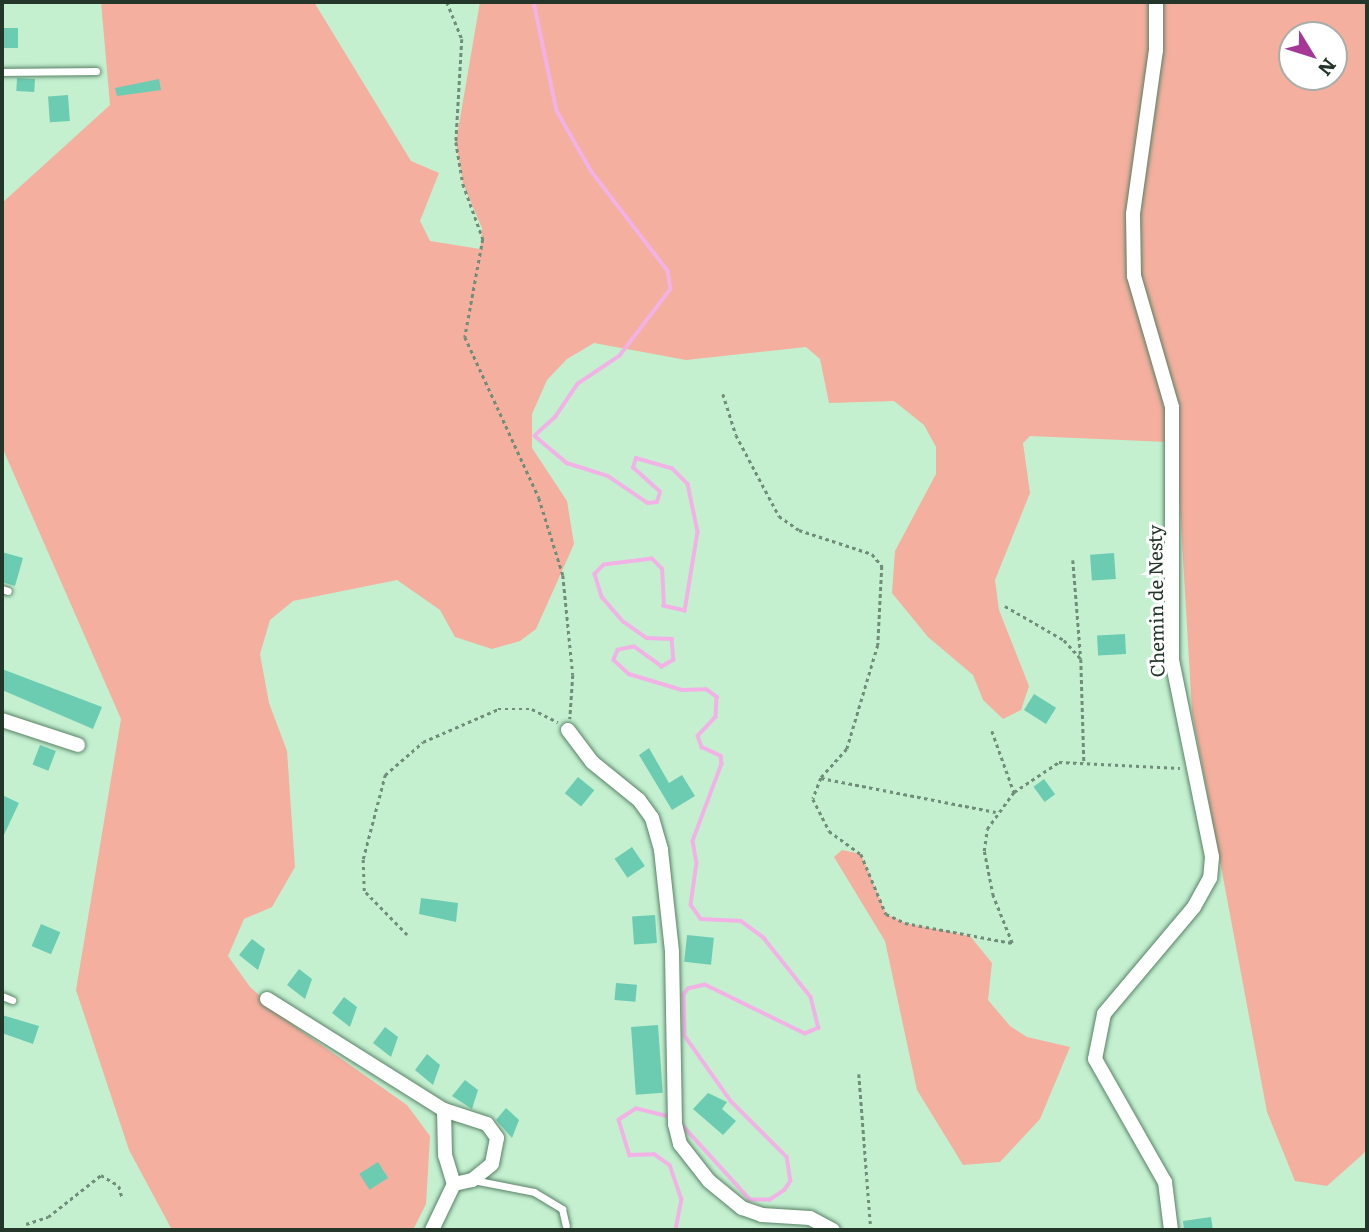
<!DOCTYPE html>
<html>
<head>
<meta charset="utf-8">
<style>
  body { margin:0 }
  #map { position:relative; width:1369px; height:1232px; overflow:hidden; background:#c4f0d0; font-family:Literata,serif }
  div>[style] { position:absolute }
  .green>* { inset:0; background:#f4af9f }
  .stream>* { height:3.5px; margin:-1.75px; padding:0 1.75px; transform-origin:1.75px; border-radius:1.75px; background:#f3b2e6 }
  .building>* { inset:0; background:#6bccb1; transform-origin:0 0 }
  .path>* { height:2.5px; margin-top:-1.25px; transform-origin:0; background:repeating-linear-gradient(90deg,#6f8d78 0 3.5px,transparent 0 7px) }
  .roads { filter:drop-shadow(0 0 2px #598266) drop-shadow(0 0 2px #598266) }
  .lane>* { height:7px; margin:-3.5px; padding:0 3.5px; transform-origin:3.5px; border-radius:3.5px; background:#fff }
  .street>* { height:14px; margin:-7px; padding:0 7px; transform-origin:7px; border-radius:7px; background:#fff }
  span { translate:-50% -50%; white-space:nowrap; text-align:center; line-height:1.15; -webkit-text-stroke:6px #fff; paint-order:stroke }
  .street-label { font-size:19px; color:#243529 }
  .frame { position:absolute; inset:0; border:4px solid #243529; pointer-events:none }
  .north { position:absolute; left:1278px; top:21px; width:70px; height:70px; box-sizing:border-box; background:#fff; border:2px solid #a7aea9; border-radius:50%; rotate:128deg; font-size:19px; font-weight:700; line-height:28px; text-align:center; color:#243529 }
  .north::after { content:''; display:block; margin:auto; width:24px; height:32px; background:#a53796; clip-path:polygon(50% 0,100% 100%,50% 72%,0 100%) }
</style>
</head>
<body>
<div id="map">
  <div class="green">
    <i style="clip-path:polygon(evenodd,101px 2px,314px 2px,411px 161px,439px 173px,420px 221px,430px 241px,480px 249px,482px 228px,463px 184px,456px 142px,480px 2px,1367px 2px,1367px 1148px,1363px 1154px,1327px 1186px,1295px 1181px,1267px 1112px,1192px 712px,1177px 455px,1167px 442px,1030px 436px,1023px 443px,1030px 493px,995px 580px,999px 610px,1029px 686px,1021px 710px,1003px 719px,983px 700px,973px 675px,928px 637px,892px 593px,895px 551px,936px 474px,936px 447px,924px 425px,894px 401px,829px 403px,820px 359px,806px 347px,686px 360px,594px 343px,567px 359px,547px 380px,532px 414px,532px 448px,567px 501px,574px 544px,536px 629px,520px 641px,492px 649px,455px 637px,440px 610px,397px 580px,293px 601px,270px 620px,260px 654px,269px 703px,287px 751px,295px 867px,272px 907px,244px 919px,228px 956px,250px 987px,293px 1025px,407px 1105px,430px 1136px,426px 1204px,413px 1230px,172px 1230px,129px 1150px,76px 990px,121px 719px,2px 447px,2px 203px,110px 105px,101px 2px,1292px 35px,1334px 35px,1334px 77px,1292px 77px,1292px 35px)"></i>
    <i style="clip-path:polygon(842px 850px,861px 854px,886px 914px,905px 923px,970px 936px,992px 963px,988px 1000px,1010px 1026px,1027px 1037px,1070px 1047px,1040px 1119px,1000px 1162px,963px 1165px,917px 1090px,885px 941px,834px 857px)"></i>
  </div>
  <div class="stream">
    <i style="left:534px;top:2px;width:111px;rotate:78.1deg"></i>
    <i style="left:557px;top:111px;width:70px;rotate:60.2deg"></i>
    <i style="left:592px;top:172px;width:125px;rotate:52.5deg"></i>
    <i style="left:668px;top:271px;width:18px;rotate:81deg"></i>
    <i style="left:671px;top:289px;width:84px;rotate:127.3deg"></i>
    <i style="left:620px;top:356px;width:50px;rotate:146.3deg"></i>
    <i style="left:578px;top:384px;width:40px;rotate:124deg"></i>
    <i style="left:556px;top:417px;width:28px;rotate:138deg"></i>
    <i style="left:535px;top:436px;width:42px;rotate:40.2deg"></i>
    <i style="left:567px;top:463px;width:43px;rotate:17.6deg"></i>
    <i style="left:608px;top:476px;width:48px;rotate:34deg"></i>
    <i style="left:648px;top:503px;width:9px;rotate:-6deg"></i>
    <i style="left:657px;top:502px;width:10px;rotate:-73deg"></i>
    <i style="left:660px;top:492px;width:36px;rotate:-138deg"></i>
    <i style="left:633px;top:468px;width:10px;rotate:-73deg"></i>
    <i style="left:636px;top:458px;width:37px;rotate:16deg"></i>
    <i style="left:672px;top:468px;width:23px;rotate:45deg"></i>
    <i style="left:688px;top:484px;width:49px;rotate:78.2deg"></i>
    <i style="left:698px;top:532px;width:80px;rotate:99.3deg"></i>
    <i style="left:685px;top:611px;width:22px;rotate:-167deg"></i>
    <i style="left:664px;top:606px;width:37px;rotate:-93deg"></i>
    <i style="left:662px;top:569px;width:14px;rotate:-135deg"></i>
    <i style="left:652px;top:559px;width:48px;rotate:172.9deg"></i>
    <i style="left:604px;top:565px;width:13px;rotate:135deg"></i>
    <i style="left:595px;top:574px;width:24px;rotate:73deg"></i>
    <i style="left:602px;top:597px;width:33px;rotate:49deg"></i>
    <i style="left:624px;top:622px;width:28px;rotate:35deg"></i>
    <i style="left:647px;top:638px;width:25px;rotate:2deg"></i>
    <i style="left:672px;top:639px;width:21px;rotate:85deg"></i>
    <i style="left:674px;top:660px;width:14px;rotate:150deg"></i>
    <i style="left:662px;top:667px;width:34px;rotate:-144deg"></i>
    <i style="left:634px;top:647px;width:16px;rotate:169deg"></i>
    <i style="left:618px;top:650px;width:11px;rotate:112deg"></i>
    <i style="left:614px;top:660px;width:21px;rotate:43deg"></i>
    <i style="left:629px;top:674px;width:55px;rotate:16.8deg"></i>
    <i style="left:682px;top:690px;width:24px;rotate:-2deg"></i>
    <i style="left:706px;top:689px;width:14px;rotate:36deg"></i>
    <i style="left:717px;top:697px;width:20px;rotate:93deg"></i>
    <i style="left:716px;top:717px;width:26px;rotate:133deg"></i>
    <i style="left:698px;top:736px;width:12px;rotate:70deg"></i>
    <i style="left:702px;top:747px;width:21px;rotate:25deg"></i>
    <i style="left:721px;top:756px;width:8px;rotate:83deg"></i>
    <i style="left:722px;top:764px;width:82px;rotate:110.6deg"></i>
    <i style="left:693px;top:841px;width:22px;rotate:80deg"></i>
    <i style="left:697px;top:863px;width:42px;rotate:98.1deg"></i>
    <i style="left:691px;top:905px;width:17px;rotate:54deg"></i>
    <i style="left:701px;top:919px;width:40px;rotate:2.9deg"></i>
    <i style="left:741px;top:921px;width:29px;rotate:36deg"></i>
    <i style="left:764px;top:938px;width:75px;rotate:51.5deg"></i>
    <i style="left:811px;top:997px;width:32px;rotate:76deg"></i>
    <i style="left:819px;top:1028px;width:15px;rotate:157deg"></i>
    <i style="left:805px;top:1034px;width:111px;rotate:-153.9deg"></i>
    <i style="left:705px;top:985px;width:17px;rotate:167deg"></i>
    <i style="left:688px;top:989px;width:7px;rotate:124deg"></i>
    <i style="left:684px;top:995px;width:41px;rotate:88.6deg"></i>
    <i style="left:685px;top:1036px;width:80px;rotate:54.7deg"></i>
    <i style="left:731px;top:1101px;width:79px;rotate:45deg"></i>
    <i style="left:787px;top:1157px;width:24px;rotate:81deg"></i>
    <i style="left:791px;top:1181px;width:11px;rotate:124deg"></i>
    <i style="left:785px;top:1190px;width:18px;rotate:146deg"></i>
    <i style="left:770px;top:1200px;width:20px;rotate:180deg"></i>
    <i style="left:750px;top:1200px;width:105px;rotate:-132.3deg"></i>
    <i style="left:669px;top:1117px;width:34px;rotate:-166deg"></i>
    <i style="left:636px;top:1109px;width:20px;rotate:147deg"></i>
    <i style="left:619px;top:1120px;width:37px;rotate:73deg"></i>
    <i style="left:630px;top:1155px;width:24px;rotate:-2deg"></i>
    <i style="left:654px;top:1154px;width:19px;rotate:35deg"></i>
    <i style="left:670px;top:1165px;width:36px;rotate:71deg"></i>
    <i style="left:682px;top:1199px;width:32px;rotate:101deg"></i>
  </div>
  <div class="building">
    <i style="left:2px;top:28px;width:16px;height:20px"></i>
    <i style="left:17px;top:78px;width:18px;height:13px;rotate:3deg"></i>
    <i style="clip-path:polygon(159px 79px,161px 90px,117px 96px,115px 88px)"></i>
    <i style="left:68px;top:95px;width:26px;height:20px;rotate:86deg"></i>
    <i style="clip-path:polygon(2px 552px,23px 558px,15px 586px,2px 582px)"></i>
    <i style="left:1114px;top:553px;width:26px;height:24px;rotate:86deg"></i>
    <i style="left:1125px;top:634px;width:20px;height:28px;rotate:87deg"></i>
    <i style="clip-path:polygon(2px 669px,102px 707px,93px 729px,2px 690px)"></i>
    <i style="left:1034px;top:694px;width:26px;height:19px;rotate:32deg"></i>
    <i style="left:40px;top:745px;width:17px;height:21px;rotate:21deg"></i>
    <i style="clip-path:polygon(649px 748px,669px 783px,682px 775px,695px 796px,672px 810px,639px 755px)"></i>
    <i style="left:578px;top:777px;width:21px;height:21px;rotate:39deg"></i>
    <i style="left:1044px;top:779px;width:19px;height:13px;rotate:54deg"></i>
    <i style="clip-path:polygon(2px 795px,19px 803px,2px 839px)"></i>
    <i style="left:632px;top:847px;width:23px;height:21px;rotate:56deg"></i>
    <i style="clip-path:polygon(421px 898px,458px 903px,456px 922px,419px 914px)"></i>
    <i style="left:655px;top:915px;width:28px;height:23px;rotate:86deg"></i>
    <i style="left:41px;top:924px;width:21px;height:24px;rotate:23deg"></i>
    <i style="left:687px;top:935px;width:27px;height:27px;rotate:6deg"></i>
    <i style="clip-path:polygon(252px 939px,265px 949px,258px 970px,239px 955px)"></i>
    <i style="clip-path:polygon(299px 969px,312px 979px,305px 999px,287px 985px)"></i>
    <i style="left:616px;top:983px;width:21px;height:17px;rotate:5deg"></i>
    <i style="clip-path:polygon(344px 997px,357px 1007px,350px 1027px,332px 1013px)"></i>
    <i style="clip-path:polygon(2px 1015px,39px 1026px,33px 1044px,2px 1033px)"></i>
    <i style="left:658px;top:1025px;width:68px;height:27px;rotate:86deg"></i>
    <i style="clip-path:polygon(385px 1027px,398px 1037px,391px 1057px,373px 1043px)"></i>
    <i style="clip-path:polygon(427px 1054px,440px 1065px,433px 1085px,415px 1070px)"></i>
    <i style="clip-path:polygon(465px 1080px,478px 1090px,472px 1109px,452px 1096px)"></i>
    <i style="clip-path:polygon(708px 1093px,727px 1102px,722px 1109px,736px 1121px,723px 1135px,693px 1109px)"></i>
    <i style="clip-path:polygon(506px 1108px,519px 1120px,512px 1138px,496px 1120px)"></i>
    <i style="left:378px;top:1162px;width:19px;height:22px;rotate:58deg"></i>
    <i style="clip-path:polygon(1211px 1217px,1213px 1230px,1184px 1230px,1183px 1221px)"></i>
  </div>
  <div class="path">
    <i style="left:447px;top:2px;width:40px;rotate:68deg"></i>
    <i style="left:462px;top:39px;width:103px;rotate:93.3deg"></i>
    <i style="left:456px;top:142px;width:43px;rotate:80.5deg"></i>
    <i style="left:463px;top:184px;width:59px;rotate:70deg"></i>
    <i style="left:483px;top:239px;width:100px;rotate:100.4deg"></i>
    <i style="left:465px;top:337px;width:177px;rotate:65.3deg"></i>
    <i style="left:539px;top:498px;width:81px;rotate:72.7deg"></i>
    <i style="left:563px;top:575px;width:100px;rotate:84.3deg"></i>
    <i style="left:573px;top:675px;width:44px;rotate:93.9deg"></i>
    <i style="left:723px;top:394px;width:43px;rotate:72.4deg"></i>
    <i style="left:736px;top:435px;width:92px;rotate:62deg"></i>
    <i style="left:779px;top:516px;width:24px;rotate:35deg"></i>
    <i style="left:799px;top:530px;width:77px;rotate:18.2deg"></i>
    <i style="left:872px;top:554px;width:16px;rotate:50deg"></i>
    <i style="left:882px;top:566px;width:79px;rotate:92.9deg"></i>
    <i style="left:878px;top:645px;width:109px;rotate:106.6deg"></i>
    <i style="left:847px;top:749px;width:39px;rotate:132deg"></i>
    <i style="left:821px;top:778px;width:22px;rotate:111deg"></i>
    <i style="left:813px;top:799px;width:36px;rotate:63deg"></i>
    <i style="left:829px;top:831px;width:39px;rotate:36deg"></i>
    <i style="left:861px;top:854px;width:65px;rotate:67.4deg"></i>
    <i style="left:886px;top:914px;width:21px;rotate:25deg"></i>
    <i style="left:905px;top:923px;width:109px;rotate:10.6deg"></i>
    <i style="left:1012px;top:943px;width:51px;rotate:-112deg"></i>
    <i style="left:993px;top:896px;width:46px;rotate:-101.3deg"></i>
    <i style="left:984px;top:851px;width:22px;rotate:-82deg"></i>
    <i style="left:987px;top:829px;width:46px;rotate:-53.9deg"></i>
    <i style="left:1014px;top:792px;width:54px;rotate:-33.7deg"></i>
    <i style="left:1059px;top:762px;width:121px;rotate:2.8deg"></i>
    <i style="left:1073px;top:560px;width:99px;rotate:85.4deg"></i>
    <i style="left:1005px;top:606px;width:68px;rotate:30deg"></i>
    <i style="left:1064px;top:640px;width:25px;rotate:48deg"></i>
    <i style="left:1081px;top:659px;width:102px;rotate:88.3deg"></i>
    <i style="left:992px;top:731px;width:65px;rotate:70.2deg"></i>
    <i style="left:821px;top:778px;width:178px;rotate:11deg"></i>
    <i style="left:407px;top:935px;width:62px;rotate:-134.3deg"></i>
    <i style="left:364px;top:891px;width:32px;rotate:-92deg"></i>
    <i style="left:363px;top:859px;width:87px;rotate:-75.3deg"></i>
    <i style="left:385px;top:775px;width:50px;rotate:-41deg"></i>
    <i style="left:423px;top:742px;width:82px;rotate:-23.7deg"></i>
    <i style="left:498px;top:709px;width:34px"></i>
    <i style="left:532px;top:709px;width:29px;rotate:27deg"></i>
    <i style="left:859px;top:1074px;width:156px;rotate:85.6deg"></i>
    <i style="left:26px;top:1224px;width:23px;rotate:-18deg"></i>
    <i style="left:48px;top:1217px;width:68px;rotate:-38.4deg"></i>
    <i style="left:101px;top:1175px;width:21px;rotate:31deg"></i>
    <i style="left:119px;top:1186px;width:11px;rotate:75deg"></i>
  </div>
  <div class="roads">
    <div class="lane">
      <i style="left:2px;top:72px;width:94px;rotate:-0.6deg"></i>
      <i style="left:2px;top:589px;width:6px;rotate:18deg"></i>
      <i style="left:2px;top:996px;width:11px;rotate:22deg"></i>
      <i style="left:473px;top:1180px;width:62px;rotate:11.1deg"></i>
      <i style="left:534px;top:1192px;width:33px;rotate:31deg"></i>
      <i style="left:562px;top:1209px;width:17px;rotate:77deg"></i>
    </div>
    <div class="street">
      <i style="left:1156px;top:2px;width:48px;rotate:90deg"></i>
      <i style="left:1156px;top:50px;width:166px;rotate:98deg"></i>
      <i style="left:1133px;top:214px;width:62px;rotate:89.1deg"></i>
      <i style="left:1134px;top:276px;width:136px;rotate:73.8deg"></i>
      <i style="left:1172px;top:407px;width:253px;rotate:90deg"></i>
      <i style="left:1172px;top:660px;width:201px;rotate:78.5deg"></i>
      <i style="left:1212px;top:857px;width:21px;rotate:95deg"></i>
      <i style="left:1210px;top:878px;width:33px;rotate:119deg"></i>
      <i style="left:1194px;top:907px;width:140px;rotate:130.1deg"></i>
      <i style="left:1104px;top:1014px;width:46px;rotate:101.3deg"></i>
      <i style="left:1095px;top:1059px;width:142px;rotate:60.4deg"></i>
      <i style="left:1165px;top:1182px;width:48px;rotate:82.9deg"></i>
      <i style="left:2px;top:720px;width:80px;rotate:18.2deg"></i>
      <i style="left:568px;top:730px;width:40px;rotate:53deg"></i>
      <i style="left:592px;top:762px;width:60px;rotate:39deg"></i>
      <i style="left:639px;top:800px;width:22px;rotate:54deg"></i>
      <i style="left:652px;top:818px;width:33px;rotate:74deg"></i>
      <i style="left:661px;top:850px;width:103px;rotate:83.8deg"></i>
      <i style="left:672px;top:952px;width:172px;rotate:89deg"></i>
      <i style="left:675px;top:1124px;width:21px;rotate:76deg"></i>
      <i style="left:680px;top:1144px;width:47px;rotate:51.9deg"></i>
      <i style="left:709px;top:1181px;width:43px;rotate:39.3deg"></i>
      <i style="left:742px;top:1208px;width:21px;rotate:19deg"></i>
      <i style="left:762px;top:1215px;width:48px;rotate:3.6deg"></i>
      <i style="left:810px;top:1218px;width:26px;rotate:28deg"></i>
      <i style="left:267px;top:999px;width:209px;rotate:32.1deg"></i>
      <i style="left:444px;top:1110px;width:45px;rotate:88.7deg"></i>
      <i style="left:445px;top:1155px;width:30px;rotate:73deg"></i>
      <i style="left:454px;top:1184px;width:51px;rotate:115.6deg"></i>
      <i style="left:444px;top:1110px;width:45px;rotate:18deg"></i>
      <i style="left:487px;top:1124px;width:17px;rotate:54deg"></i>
      <i style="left:497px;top:1138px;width:26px;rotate:101deg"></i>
      <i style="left:492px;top:1164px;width:26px;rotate:141deg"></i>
      <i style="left:472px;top:1180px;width:18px;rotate:167deg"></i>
    </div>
  </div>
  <div class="street-label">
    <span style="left:1156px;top:601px;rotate:-91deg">Chemin de Nesty</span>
  </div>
  <div class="frame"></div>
  <div class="north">N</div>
</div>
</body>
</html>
